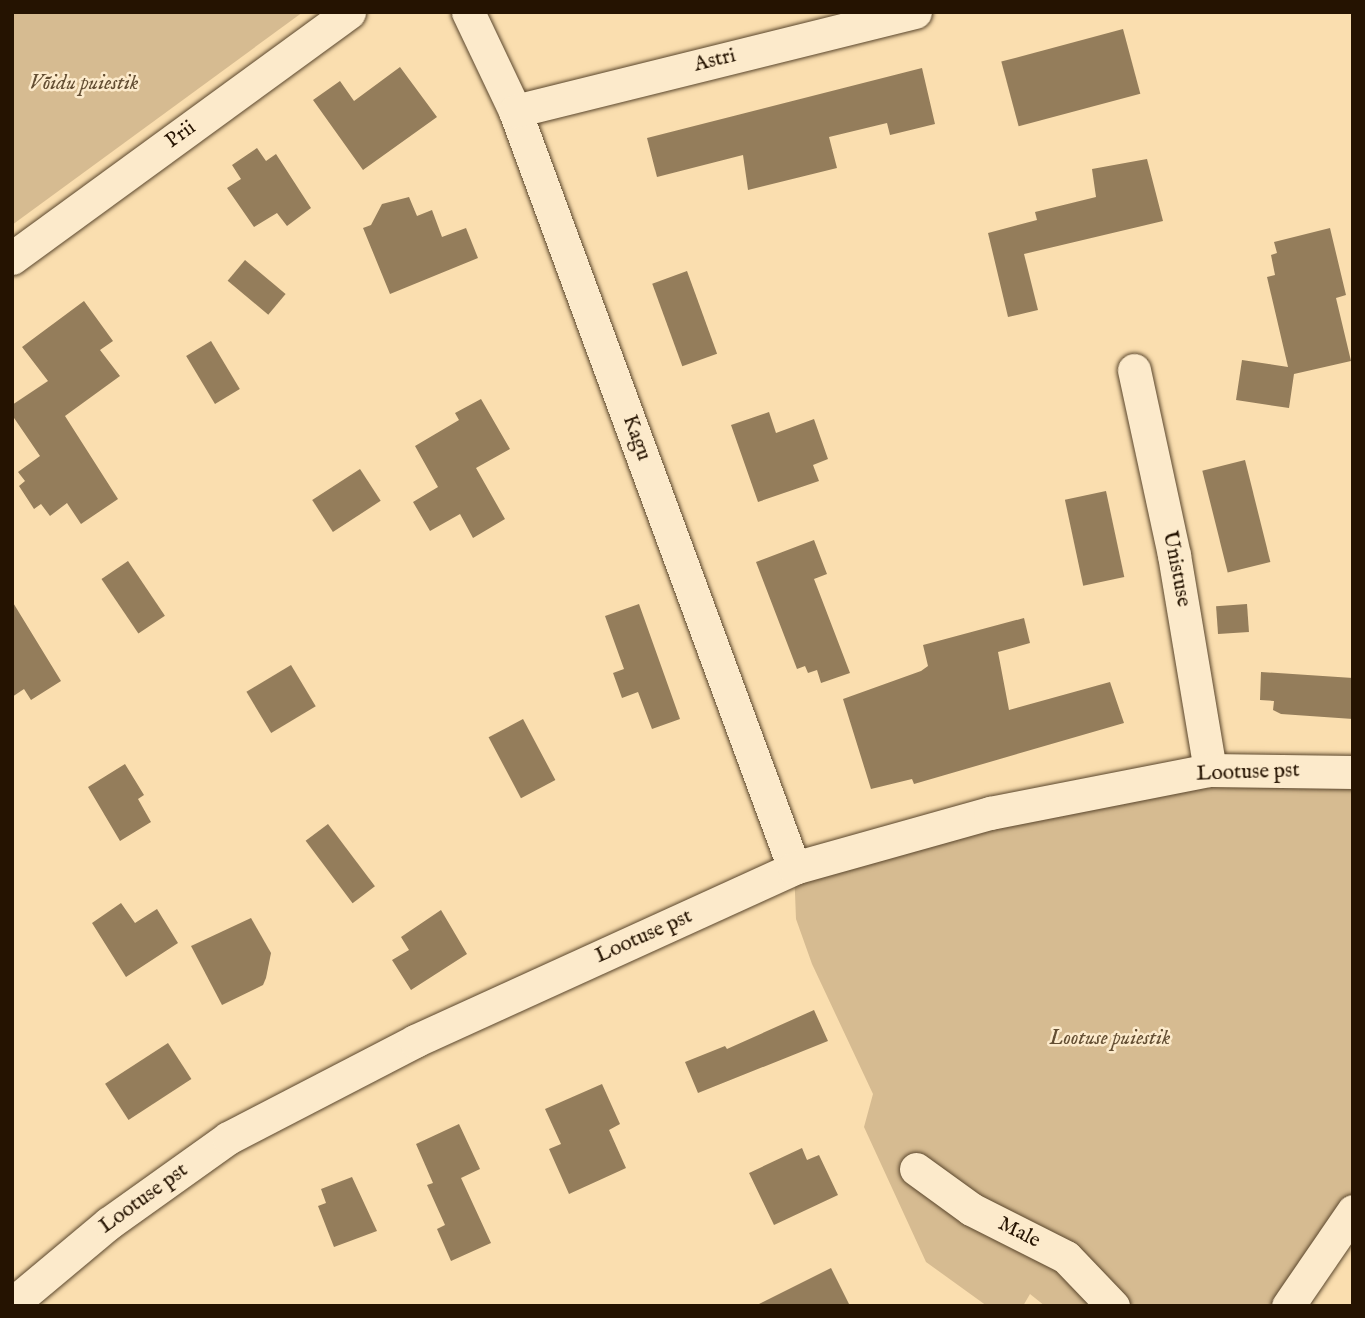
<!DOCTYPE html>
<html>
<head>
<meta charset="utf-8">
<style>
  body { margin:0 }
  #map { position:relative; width:1365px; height:1318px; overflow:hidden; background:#fadeaf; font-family:"IM FELL English",serif }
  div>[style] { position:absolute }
  .green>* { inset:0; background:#d6bb91 }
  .building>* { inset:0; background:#947d5b; transform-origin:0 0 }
  .roads { filter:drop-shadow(0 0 2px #5a462c) drop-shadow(0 0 2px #5a462c) }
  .minor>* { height:33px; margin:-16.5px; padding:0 16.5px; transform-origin:16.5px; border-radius:16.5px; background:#fceacb }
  span { translate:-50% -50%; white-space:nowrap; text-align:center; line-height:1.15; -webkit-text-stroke:5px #fceacb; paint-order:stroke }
  .street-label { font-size:21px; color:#251301 }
  .park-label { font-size:21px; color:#634e33; font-style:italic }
  .frame { position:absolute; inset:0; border:14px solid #251301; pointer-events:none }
</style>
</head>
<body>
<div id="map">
  <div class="green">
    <i style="clip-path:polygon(12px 12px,303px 12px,12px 225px)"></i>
    <i style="clip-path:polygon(1210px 770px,1353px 772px,1353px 1211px,1288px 1306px,1045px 1306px,1030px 1294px,1023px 1306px,987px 1306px,926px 1262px,864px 1127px,873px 1094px,812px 964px,796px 919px,794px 868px)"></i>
  </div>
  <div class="building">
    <i style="left:1123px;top:29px;width:67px;height:126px;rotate:75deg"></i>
    <i style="clip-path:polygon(400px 67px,437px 117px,363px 170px,313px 100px,340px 81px,354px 101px)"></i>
    <i style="clip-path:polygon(922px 68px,935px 124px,890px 135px,887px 123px,829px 137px,837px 168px,748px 190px,743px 155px,657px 177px,647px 138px)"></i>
    <i style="clip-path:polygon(257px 148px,266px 161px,276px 154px,311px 208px,287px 226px,277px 213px,254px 227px,227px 188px,241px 179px,232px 165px)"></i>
    <i style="clip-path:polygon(1147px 159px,1163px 221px,1024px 254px,1038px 310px,1008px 317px,988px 233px,1037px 220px,1035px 212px,1096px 197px,1092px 169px)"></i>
    <i style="clip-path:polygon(409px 197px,417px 216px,432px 210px,442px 237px,466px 228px,478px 258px,390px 294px,363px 228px,371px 225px,382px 204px)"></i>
    <i style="clip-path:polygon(1330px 228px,1346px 295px,1336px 298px,1351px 361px,1294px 374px,1289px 408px,1236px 400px,1242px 360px,1288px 367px,1267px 277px,1275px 275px,1271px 255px,1277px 253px,1274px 242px)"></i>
    <i style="left:245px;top:260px;width:53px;height:27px;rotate:40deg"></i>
    <i style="left:687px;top:271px;width:88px;height:37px;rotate:70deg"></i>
    <i style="clip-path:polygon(84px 301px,113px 341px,100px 350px,120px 376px,65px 416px,118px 499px,81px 524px,67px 503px,50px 516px,41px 504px,34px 509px,19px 486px,25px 481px,18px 472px,40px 456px,12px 415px,12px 405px,48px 381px,22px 347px)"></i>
    <i style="left:211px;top:341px;width:56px;height:29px;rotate:59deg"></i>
    <i style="clip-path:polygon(481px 399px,510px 449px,476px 468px,505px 519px,473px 538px,460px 514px,430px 531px,413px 502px,438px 487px,415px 446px,459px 420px,455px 413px)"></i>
    <i style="clip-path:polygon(769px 412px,776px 433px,814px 419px,828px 459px,813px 465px,819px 481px,758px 502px,731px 425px)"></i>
    <i style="left:1245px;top:460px;width:105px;height:44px;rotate:76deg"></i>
    <i style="left:360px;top:469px;width:38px;height:57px;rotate:57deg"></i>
    <i style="left:1106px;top:491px;width:88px;height:42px;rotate:78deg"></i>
    <i style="clip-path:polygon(814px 540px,827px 574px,814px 579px,850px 673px,821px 683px,817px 670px,808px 673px,805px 666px,797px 669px,756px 562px)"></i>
    <i style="left:128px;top:561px;width:66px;height:32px;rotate:56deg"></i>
    <i style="clip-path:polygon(12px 601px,61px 681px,31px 700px,24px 689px,12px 697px)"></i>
    <i style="clip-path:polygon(639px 604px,680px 719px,652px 729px,638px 692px,622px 698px,613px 673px,624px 669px,605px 616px)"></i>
    <i style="left:1247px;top:604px;width:28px;height:31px;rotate:86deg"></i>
    <i style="clip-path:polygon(1024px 618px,1030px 643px,998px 652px,1009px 710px,1110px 682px,1124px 723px,914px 784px,912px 779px,871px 789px,843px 699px,921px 671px,928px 666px,923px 645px)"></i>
    <i style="left:291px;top:665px;width:48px;height:52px;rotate:59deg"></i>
    <i style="clip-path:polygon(1261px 672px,1353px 678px,1353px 719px,1281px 714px,1273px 710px,1274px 701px,1260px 700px)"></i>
    <i style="left:523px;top:719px;width:69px;height:39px;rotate:62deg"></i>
    <i style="clip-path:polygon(125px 764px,144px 795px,138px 799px,151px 822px,120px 841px,88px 787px)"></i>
    <i style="left:328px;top:824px;width:78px;height:28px;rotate:53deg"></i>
    <i style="clip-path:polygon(121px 903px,135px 923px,157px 909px,178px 943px,126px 977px,92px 923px)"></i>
    <i style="clip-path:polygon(441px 910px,467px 954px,411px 990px,392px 960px,409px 950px,401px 937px)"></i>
    <i style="clip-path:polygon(251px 918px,271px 953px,266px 978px,263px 985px,222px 1005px,191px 946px)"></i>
    <i style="clip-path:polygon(814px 1010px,828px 1041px,698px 1093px,685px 1062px,725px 1046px,727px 1049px)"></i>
    <i style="left:168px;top:1043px;width:43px;height:75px;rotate:57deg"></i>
    <i style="clip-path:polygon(602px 1084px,620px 1124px,609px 1130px,626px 1168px,569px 1194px,549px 1149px,561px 1144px,545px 1109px)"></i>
    <i style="clip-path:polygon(459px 1124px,480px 1169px,461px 1178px,491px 1243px,451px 1261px,437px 1229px,445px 1225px,427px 1185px,433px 1183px,416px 1144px)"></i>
    <i style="clip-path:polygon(802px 1148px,807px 1160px,819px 1155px,838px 1195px,774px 1225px,749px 1173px)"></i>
    <i style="clip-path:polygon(352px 1177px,377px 1231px,334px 1247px,318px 1206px,326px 1203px,321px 1189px)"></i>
    <i style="clip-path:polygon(831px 1268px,850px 1306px,755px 1306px)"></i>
  </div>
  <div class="roads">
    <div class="minor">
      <i style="left:468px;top:12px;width:110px;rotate:64.6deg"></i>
      <i style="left:515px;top:111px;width:807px;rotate:69.77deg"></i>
      <i style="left:515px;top:111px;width:412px;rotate:-13.9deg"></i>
      <i style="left:12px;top:258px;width:417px;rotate:-36.1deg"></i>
      <i style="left:1134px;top:370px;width:189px;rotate:77.8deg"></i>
      <i style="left:1174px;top:555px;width:218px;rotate:80.5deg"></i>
      <i style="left:916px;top:1169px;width:68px;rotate:36deg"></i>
      <i style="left:971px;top:1209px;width:106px;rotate:26.8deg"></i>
      <i style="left:1066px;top:1257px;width:68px;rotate:46.2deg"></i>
      <i style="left:12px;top:1304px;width:126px;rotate:-39.9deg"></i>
      <i style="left:109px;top:1223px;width:146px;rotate:-35.5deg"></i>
      <i style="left:228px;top:1138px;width:211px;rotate:-27.4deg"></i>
      <i style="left:415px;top:1041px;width:417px;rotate:-24.5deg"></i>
      <i style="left:794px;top:868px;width:204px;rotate:-15.7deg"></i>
      <i style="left:990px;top:813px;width:224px;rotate:-11.1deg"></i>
      <i style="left:1210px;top:770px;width:143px;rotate:0.8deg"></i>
      <i style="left:1288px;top:1306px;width:115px;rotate:-55.6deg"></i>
    </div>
  </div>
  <div class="street-label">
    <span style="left:715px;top:61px;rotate:-14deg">Astri</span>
    <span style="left:181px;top:135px;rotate:-36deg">Prii</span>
    <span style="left:636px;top:438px;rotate:70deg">Kagu</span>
    <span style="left:1176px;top:569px;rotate:79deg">Unistuse</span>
    <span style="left:1248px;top:773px;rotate:-2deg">Lootuse pst</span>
    <span style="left:644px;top:937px;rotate:-24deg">Lootuse pst</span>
    <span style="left:144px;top:1199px;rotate:-36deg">Lootuse pst</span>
    <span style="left:1019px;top:1233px;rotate:27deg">Male</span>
  </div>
  <div class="park-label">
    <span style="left:84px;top:84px">Võidu puiestik</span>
    <span style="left:1110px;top:1039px">Lootuse puiestik</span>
  </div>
  <div class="frame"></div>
</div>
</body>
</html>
